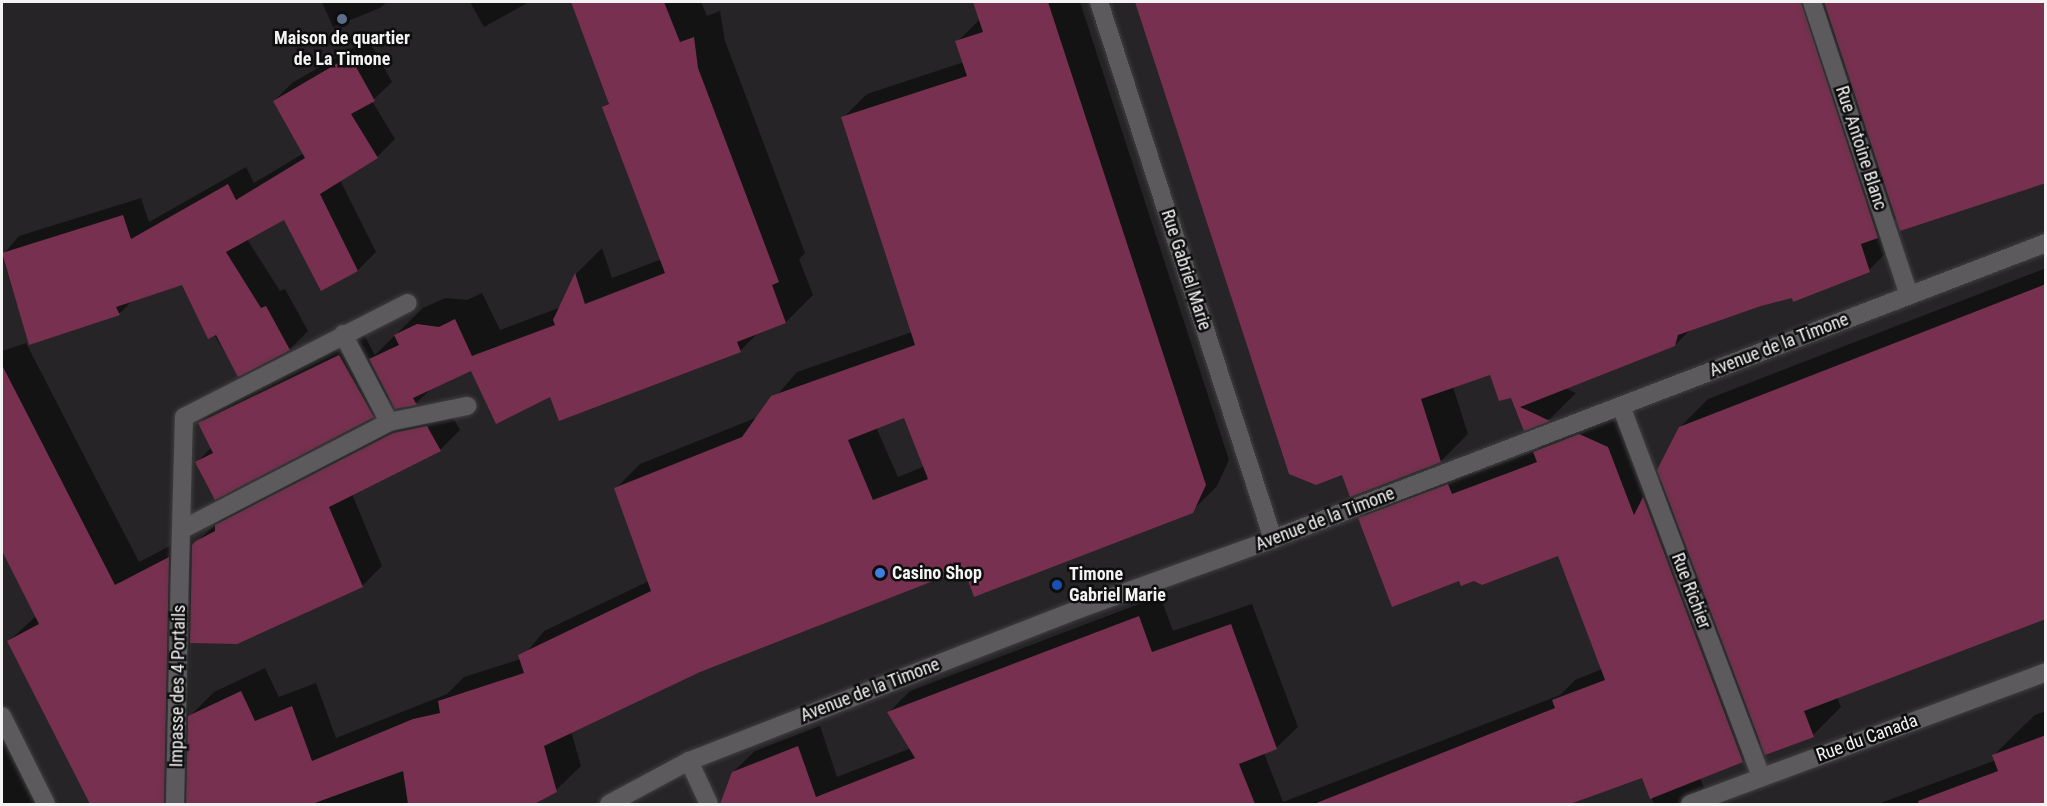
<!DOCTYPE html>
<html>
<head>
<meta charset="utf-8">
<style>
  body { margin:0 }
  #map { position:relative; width:2047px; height:806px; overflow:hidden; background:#262426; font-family:"Roboto Condensed",sans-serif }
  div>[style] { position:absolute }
  .shadow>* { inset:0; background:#0007 }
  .building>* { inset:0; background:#77304f }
  .roads { filter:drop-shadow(0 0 2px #414041) drop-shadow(0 0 2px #414041) }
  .service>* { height:18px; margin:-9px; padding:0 9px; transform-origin:9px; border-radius:9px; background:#5d5a5d }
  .minor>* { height:18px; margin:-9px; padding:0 9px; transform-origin:9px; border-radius:9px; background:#5d5a5d }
  .tertiary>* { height:18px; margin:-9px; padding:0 9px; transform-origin:9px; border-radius:9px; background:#5d5a5d }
  .dots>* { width:16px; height:16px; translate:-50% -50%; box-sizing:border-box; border:3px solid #0e0e0f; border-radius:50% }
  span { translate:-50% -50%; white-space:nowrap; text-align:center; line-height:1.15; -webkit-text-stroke:5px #0e0e0f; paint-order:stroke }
  .poi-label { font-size:18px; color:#f4f3f4; font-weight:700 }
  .left { translate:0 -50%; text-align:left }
  .street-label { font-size:18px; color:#f4f3f4 }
  .frame { position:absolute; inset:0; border:3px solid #f4f3f4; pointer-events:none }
</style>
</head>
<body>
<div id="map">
  <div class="shadow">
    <i style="clip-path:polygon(322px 2px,387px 2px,380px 8px,333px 27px)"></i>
    <i style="clip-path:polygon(470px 2px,529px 2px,484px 27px)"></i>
    <i style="clip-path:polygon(605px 2px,701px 2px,707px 16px,720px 11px,725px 41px,805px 253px,799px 259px,813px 295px,786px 322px,759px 332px,740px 351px,551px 395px,471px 369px,432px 388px,416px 403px,391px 398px,373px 416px,197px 462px,212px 447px,200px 423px,223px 400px,363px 333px,375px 355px,423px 308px,445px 298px,467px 300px,482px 293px,500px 330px,561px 307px,576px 274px,602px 248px,612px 278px,662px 259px,604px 107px,610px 102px,581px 25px)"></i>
    <i style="clip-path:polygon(evenodd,975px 2px,1080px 2px,1229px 460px,1217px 486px,1192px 511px,965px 567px,700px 671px,571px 731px,581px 766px,556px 790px,531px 804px,91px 804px,8px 642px,36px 616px,2px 548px,2px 351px,26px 343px,139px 562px,193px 534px,192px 546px,236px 506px,414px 413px,447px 407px,460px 430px,440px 450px,352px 494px,382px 566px,362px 586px,190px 641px,189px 717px,214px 692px,265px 668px,279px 697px,316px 683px,336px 738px,447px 694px,464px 677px,521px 659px,544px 631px,649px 581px,616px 488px,640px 464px,758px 417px,797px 372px,912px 332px,843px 118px,867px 94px,964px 62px,957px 42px,980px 19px,975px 2px,905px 416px,925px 466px,898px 477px,876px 427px,905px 416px)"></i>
    <i style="clip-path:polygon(1136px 2px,2046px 2px,2046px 182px,1897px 218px,1890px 224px,1896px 243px,1869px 270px,1691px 329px,1675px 345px,1565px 388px,1576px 393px,1550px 419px,1525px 429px,1512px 396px,1491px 373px,1453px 387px,1468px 434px,1441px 461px,1343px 474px,1290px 472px)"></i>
    <i style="clip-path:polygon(368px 39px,392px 82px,372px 101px,395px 139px,377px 157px,340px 180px,376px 252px,358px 270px,322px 289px,285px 218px,247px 239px,280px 291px,285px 289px,308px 331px,290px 349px,239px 375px,182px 283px,133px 300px,119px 314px,30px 343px,2px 256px,19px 236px,141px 198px,149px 222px,246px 167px,254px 183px,304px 153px,274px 101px,292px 83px)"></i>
    <i style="clip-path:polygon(2046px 268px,2046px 617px,1837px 697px,1841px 707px,1813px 735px,1766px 753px,1762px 742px,1743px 761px,1700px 778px,1711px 804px,1654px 804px,1643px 776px,1569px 804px,1112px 804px,1087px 752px,1008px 804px,726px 804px,724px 799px,733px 772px,755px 751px,820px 726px,837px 777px,911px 748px,889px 712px,910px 691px,1160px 596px,1173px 631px,1252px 604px,1298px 727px,1276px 748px,1264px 753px,1283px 802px,1560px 695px,1575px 680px,1602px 669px,1559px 554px,1474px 580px,1460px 579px,1360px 519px,1381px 498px,1470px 464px,1473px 474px,1537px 450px,1556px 431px,1601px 413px,1629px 426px,1653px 489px,1662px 480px,1680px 427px,1708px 399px)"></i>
    <i style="clip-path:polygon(2046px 711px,2046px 804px,1878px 804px,1996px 760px,1994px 755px,2015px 734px,2035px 715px)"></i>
    <i style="clip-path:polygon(2px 735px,37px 804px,2px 804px)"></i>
  </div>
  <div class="building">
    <i style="clip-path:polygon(571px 2px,664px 2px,680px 42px,694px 37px,698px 68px,779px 282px,772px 285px,786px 323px,737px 342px,741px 352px,559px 421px,550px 397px,496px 424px,471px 371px,413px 398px,417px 405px,395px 409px,369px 359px,399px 345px,394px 335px,417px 324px,439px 327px,455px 319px,472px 356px,555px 325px,553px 320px,575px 273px,585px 304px,665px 273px,602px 107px,609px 104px)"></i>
    <i style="clip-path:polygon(evenodd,973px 2px,1048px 2px,1206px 485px,1193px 513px,974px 597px,964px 569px,700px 672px,544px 746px,557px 792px,534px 804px,408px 804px,403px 771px,312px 804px,186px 804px,188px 716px,241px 691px,255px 721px,292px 706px,312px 761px,413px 719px,440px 713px,438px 701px,524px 673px,518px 655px,651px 591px,614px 488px,742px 437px,771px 396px,915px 345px,841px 117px,967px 76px,955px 41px,983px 32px,973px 2px,904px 418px,928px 479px,873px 500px,848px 440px,904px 418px)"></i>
    <i style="clip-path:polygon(1135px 2px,1801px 2px,1878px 238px,1861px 244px,1870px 272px,1793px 302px,1792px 298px,1761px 306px,1678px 335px,1675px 346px,1520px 407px,1550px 421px,1524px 431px,1511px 398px,1499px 401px,1490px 375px,1421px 399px,1441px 462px,1350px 497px,1342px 475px,1316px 485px,1289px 474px)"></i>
    <i style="clip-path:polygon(1824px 2px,2046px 2px,2046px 183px,1900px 231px)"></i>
    <i style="clip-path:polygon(350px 56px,375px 101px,351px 114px,378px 158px,320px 194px,358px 271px,321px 291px,284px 220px,226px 252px,261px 308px,266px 306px,290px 350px,238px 377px,216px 335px,208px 339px,182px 285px,116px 307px,120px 315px,29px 345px,2px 253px,123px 215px,131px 239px,228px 184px,236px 200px,305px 158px,273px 101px)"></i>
    <i style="clip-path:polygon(2046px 284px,2046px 619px,1804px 711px,1814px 737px,1765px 755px,1657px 470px,1679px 427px)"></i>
    <i style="clip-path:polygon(339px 355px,374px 417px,215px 500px,195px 462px,213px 453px,198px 423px)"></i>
    <i style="clip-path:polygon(2px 365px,115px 585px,169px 557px,164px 804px,90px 804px,7px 641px,39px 624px,2px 551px)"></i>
    <i style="clip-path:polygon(427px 426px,441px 451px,329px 507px,363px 587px,237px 644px,190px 643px,192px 545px,196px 541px,215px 531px,215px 525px,393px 433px)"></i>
    <i style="clip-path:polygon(1579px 434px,1608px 447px,1634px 515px,1643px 497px,1743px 762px,1650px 799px,1642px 778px,1570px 804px,1314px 804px,1555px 708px,1552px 700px,1605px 680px,1558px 556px,1482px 585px,1474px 581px,1461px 586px,1459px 581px,1392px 607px,1358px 518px,1448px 484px,1452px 494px,1537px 462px,1533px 452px)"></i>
    <i style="clip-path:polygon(1139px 616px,1152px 652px,1231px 624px,1277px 749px,1239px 764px,1255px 804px,720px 804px,732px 772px,798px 746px,816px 797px,915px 758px,887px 712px)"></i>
    <i style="clip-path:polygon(2046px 735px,2046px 804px,1919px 804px,1918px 801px,1998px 771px,1992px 755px)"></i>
  </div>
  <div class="roads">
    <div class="service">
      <i style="left:343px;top:334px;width:99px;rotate:62.4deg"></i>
      <i style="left:183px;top:529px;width:232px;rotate:-27.4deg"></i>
      <i style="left:389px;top:422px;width:80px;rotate:-11.6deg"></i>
      <i style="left:180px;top:567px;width:150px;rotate:-88.5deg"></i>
      <i style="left:184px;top:417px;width:251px;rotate:-27deg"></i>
    </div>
    <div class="minor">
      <i style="left:1099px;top:2px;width:564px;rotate:72.05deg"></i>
      <i style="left:1812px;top:2px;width:309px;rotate:71.7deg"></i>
      <i style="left:1621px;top:406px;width:397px;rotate:69.3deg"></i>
      <i style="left:689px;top:761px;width:47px;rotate:65.1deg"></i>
      <i style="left:175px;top:804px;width:237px;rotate:-88.8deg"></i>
      <i style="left:1690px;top:804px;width:380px;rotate:-20.3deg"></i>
    </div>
    <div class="tertiary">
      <i style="left:2px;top:716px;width:98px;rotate:63.4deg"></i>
      <i style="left:609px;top:804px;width:91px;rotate:-28.3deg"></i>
      <i style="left:689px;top:761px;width:419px;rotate:-21.3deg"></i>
      <i style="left:1079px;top:609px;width:206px;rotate:-19.8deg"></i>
      <i style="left:1273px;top:539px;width:828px;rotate:-20.95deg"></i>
    </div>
  </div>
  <div class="dots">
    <i style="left:342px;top:19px;background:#5c6f8a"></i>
    <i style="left:880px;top:573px;background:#3f7fe0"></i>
    <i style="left:1057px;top:585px;background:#1a4fb4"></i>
  </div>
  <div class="poi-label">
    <span style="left:342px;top:49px">Maison de quartier<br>de La Timone</span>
    <span class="left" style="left:892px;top:573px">Casino Shop</span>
    <span class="left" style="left:1069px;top:585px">Timone<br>Gabriel Marie</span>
  </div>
  <div class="street-label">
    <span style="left:1861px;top:148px;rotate:72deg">Rue Antoine Blanc</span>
    <span style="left:1186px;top:270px;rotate:72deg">Rue Gabriel Marie</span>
    <span style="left:1779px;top:345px;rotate:-21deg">Avenue de la Timone</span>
    <span style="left:1325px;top:519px;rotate:-21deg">Avenue de la Timone</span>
    <span style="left:1691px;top:591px;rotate:69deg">Rue Richier</span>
    <span style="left:178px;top:686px;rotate:-89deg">Impasse des 4 Portails</span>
    <span style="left:870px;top:690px;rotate:-21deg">Avenue de la Timone</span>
    <span style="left:1867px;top:738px;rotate:-20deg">Rue du Canada</span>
  </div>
  <div class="frame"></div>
</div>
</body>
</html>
